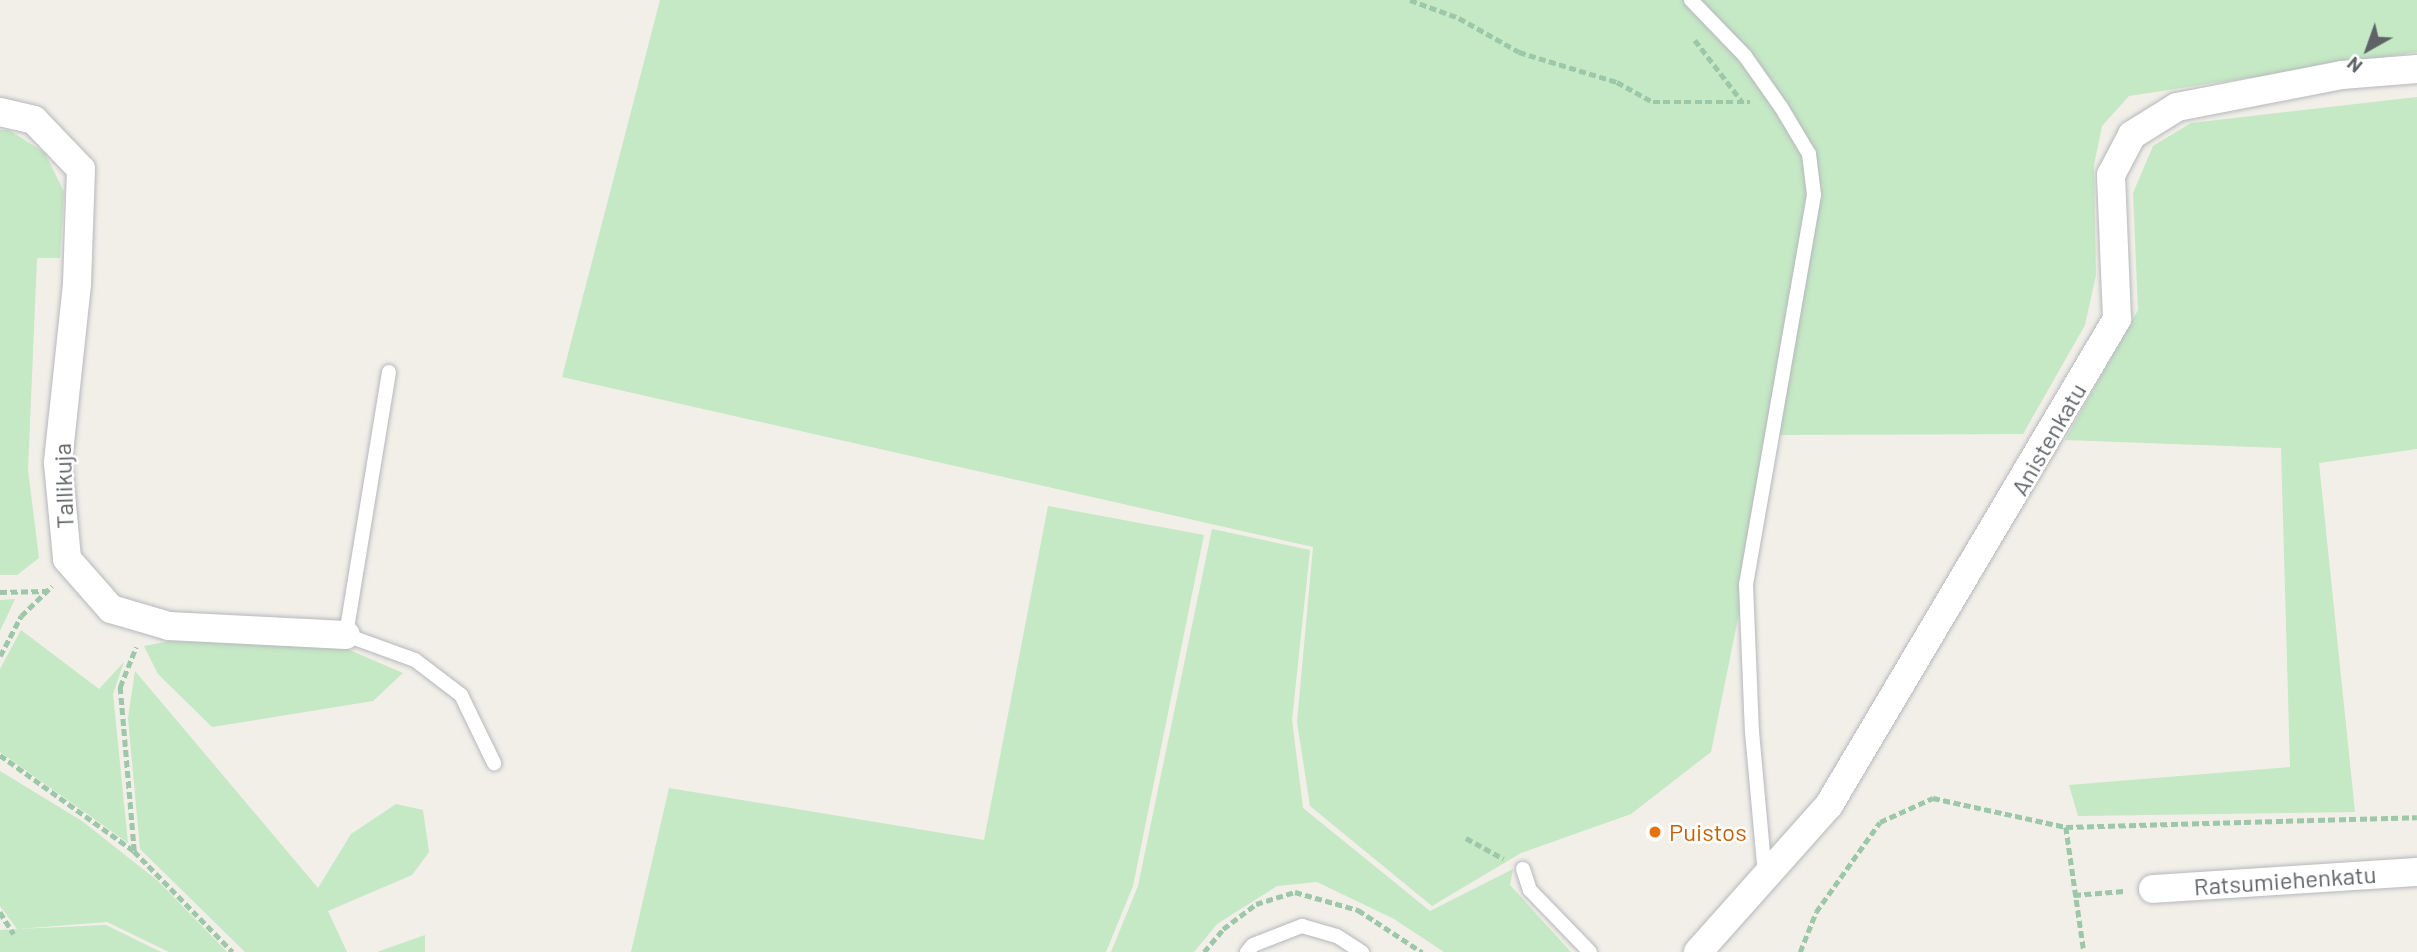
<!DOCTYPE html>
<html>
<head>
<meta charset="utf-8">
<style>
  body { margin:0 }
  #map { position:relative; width:2417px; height:952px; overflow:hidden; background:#f1efe8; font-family:Barlow,sans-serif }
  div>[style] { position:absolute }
  .green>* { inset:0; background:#c5e8c5 }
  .path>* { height:4.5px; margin-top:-2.25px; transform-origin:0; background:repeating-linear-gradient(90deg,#9cc7a9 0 7px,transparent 0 10.5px) }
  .roads { filter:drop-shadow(0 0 2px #b5b8bc) drop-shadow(0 0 2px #b5b8bc) }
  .lane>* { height:14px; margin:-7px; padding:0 7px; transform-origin:7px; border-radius:7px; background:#fff }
  .street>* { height:28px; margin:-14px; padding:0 14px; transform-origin:14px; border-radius:14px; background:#fff }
  .dots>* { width:19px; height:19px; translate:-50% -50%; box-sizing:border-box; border:4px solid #fff; border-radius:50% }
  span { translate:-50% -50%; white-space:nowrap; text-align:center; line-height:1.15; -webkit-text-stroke:5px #fff; paint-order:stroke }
  .street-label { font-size:24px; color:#5f6368 }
  .food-label { font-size:24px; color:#c56008 }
  .left { translate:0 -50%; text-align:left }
  .north { position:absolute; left:2333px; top:14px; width:70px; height:70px; -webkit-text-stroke:5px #fff; paint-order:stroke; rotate:220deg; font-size:19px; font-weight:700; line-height:28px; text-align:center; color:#5f6368 }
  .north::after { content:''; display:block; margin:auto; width:24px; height:32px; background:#5f6368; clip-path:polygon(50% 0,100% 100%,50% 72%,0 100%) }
</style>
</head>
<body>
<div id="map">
  <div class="green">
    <i style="clip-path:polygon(660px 0,2417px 0,2417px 52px,2129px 96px,2102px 126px,2094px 165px,2096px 275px,2085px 325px,2023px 434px,1775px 435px,1711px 752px,1631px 814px,1521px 853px,1432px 906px,1310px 806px,1297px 722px,1313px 547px,562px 377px)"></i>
    <i style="clip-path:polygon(2417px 97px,2417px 449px,2319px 463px,2355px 812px,2078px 816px,2069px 785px,2290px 767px,2281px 448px,2065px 440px,2138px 310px,2133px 193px,2153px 146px,2191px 123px)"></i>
    <i style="clip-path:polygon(0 130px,9px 130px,45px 153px,64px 192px,60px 258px,37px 258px,28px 470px,39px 558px,17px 575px,0 575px)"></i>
    <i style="clip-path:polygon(1048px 506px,1204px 535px,1133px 886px,1106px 952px,631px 952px,669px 788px,984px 840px)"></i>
    <i style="clip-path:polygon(1212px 529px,1310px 550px,1292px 720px,1303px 808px,1430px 911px,1513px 869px,1510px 885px,1571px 952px,1444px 952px,1394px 919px,1317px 882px,1277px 886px,1217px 924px,1194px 952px,1111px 952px,1138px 886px)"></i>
    <i style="clip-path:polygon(15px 599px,0 631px,0 600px)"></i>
    <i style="clip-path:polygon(21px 630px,99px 689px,124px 662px,113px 694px,128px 843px,0 752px,0 669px)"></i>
    <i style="clip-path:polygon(170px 641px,345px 648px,403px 673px,373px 701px,212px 727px,158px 674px,144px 646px)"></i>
    <i style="clip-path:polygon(135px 671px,318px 888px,351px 834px,396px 804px,423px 810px,429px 852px,412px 875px,328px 911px,347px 952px,245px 952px,140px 849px,128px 718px)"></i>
    <i style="clip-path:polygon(0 771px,82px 821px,158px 881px,227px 952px,169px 952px,107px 922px,17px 929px,106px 925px,161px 952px,0 952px,0 930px,17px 929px,0 906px)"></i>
    <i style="clip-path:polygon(425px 935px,425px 952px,377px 952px)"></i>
  </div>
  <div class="path">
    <i style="left:1410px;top:0;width:52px;rotate:20.2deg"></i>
    <i style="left:1459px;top:18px;width:69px;rotate:29.5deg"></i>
    <i style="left:1519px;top:52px;width:102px;rotate:17deg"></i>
    <i style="left:1617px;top:82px;width:41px;rotate:29.1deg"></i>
    <i style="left:1653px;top:102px;width:97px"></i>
    <i style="left:1695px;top:40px;width:76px;rotate:52.5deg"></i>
    <i style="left:0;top:592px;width:46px;rotate:-1.2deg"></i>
    <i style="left:0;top:656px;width:45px;rotate:-62.3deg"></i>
    <i style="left:21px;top:616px;width:43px;rotate:-44.1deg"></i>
    <i style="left:0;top:755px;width:165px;rotate:35.6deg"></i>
    <i style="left:134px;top:851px;width:141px;rotate:45.6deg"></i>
    <i style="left:2066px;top:827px;width:126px;rotate:81.8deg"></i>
    <i style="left:1466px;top:838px;width:43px;rotate:28.9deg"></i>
    <i style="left:134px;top:851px;width:165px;rotate:-94.9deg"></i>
    <i style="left:120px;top:687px;width:43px;rotate:-68.2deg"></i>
    <i style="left:2074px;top:895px;width:50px;rotate:-4.6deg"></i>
    <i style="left:0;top:912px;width:26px;rotate:58deg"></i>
    <i style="left:1204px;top:952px;width:30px;rotate:-50deg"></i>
    <i style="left:1223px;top:929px;width:41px;rotate:-37.1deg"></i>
    <i style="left:1256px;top:904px;width:41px;rotate:-17.1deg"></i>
    <i style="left:1295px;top:892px;width:66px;rotate:15.9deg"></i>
    <i style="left:1358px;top:910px;width:77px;rotate:33.3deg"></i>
    <i style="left:1800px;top:952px;width:43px;rotate:-68.2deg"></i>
    <i style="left:1816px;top:912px;width:110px;rotate:-54.6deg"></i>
    <i style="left:1880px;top:822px;width:58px;rotate:-24.4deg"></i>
    <i style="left:1933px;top:798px;width:136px;rotate:12.3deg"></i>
    <i style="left:2066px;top:827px;width:351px;rotate:-1.6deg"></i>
  </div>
  <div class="roads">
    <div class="lane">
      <i style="left:1691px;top:0;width:78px;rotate:46deg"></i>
      <i style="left:1745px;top:56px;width:62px;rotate:54.8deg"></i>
      <i style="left:1781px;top:107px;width:55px;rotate:59.2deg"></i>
      <i style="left:1809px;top:154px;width:41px;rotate:83deg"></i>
      <i style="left:1814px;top:195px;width:395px;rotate:99.9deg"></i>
      <i style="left:1746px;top:584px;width:148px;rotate:87.7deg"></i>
      <i style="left:1752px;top:732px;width:144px;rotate:84.8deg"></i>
      <i style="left:389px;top:372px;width:266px;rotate:99.3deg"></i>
      <i style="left:346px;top:635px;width:73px;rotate:19.9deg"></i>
      <i style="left:415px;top:660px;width:58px;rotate:37.3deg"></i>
      <i style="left:461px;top:695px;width:76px;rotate:64.1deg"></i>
      <i style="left:1523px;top:869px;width:22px;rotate:72deg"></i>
      <i style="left:1530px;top:890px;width:86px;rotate:45.9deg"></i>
      <i style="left:1247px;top:952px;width:9px;rotate:-49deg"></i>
      <i style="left:1253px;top:945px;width:53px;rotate:-21.2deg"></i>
      <i style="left:1302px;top:926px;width:36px;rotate:16deg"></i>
      <i style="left:1337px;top:936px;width:30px;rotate:33deg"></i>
    </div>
    <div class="street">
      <i style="left:0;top:112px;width:35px;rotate:13deg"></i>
      <i style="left:34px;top:120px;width:68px;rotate:46.2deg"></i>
      <i style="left:81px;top:169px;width:115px;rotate:92deg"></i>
      <i style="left:77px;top:284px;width:180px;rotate:96.1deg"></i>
      <i style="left:58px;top:463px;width:96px;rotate:84.6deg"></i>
      <i style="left:67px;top:559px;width:67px;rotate:48.7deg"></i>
      <i style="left:111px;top:609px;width:60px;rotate:16.3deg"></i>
      <i style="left:169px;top:626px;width:177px;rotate:2.9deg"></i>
      <i style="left:2153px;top:889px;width:265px;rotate:-3.7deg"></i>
      <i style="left:1698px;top:952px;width:197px;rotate:-48.3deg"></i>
      <i style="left:1829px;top:805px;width:565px;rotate:-59.35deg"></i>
      <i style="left:2117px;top:319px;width:144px;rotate:-92.4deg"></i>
      <i style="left:2111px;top:175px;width:45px;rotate:-62.3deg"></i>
      <i style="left:2132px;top:135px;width:53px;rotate:-31.9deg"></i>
      <i style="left:2177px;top:107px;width:168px;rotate:-11deg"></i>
      <i style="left:2342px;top:75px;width:75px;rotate:-4.6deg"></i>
    </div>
  </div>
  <div class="dots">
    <i style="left:1655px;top:832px;background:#e8710a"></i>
  </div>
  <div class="street-label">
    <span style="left:2048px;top:439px;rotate:-60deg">Anistenkatu</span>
    <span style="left:63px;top:486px;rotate:-92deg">Tallikuja</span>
    <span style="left:2285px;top:880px;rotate:-4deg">Ratsumiehenkatu</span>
  </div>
  <div class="food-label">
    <span class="left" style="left:1669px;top:832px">Puistos</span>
  </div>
  <div class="north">N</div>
</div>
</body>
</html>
